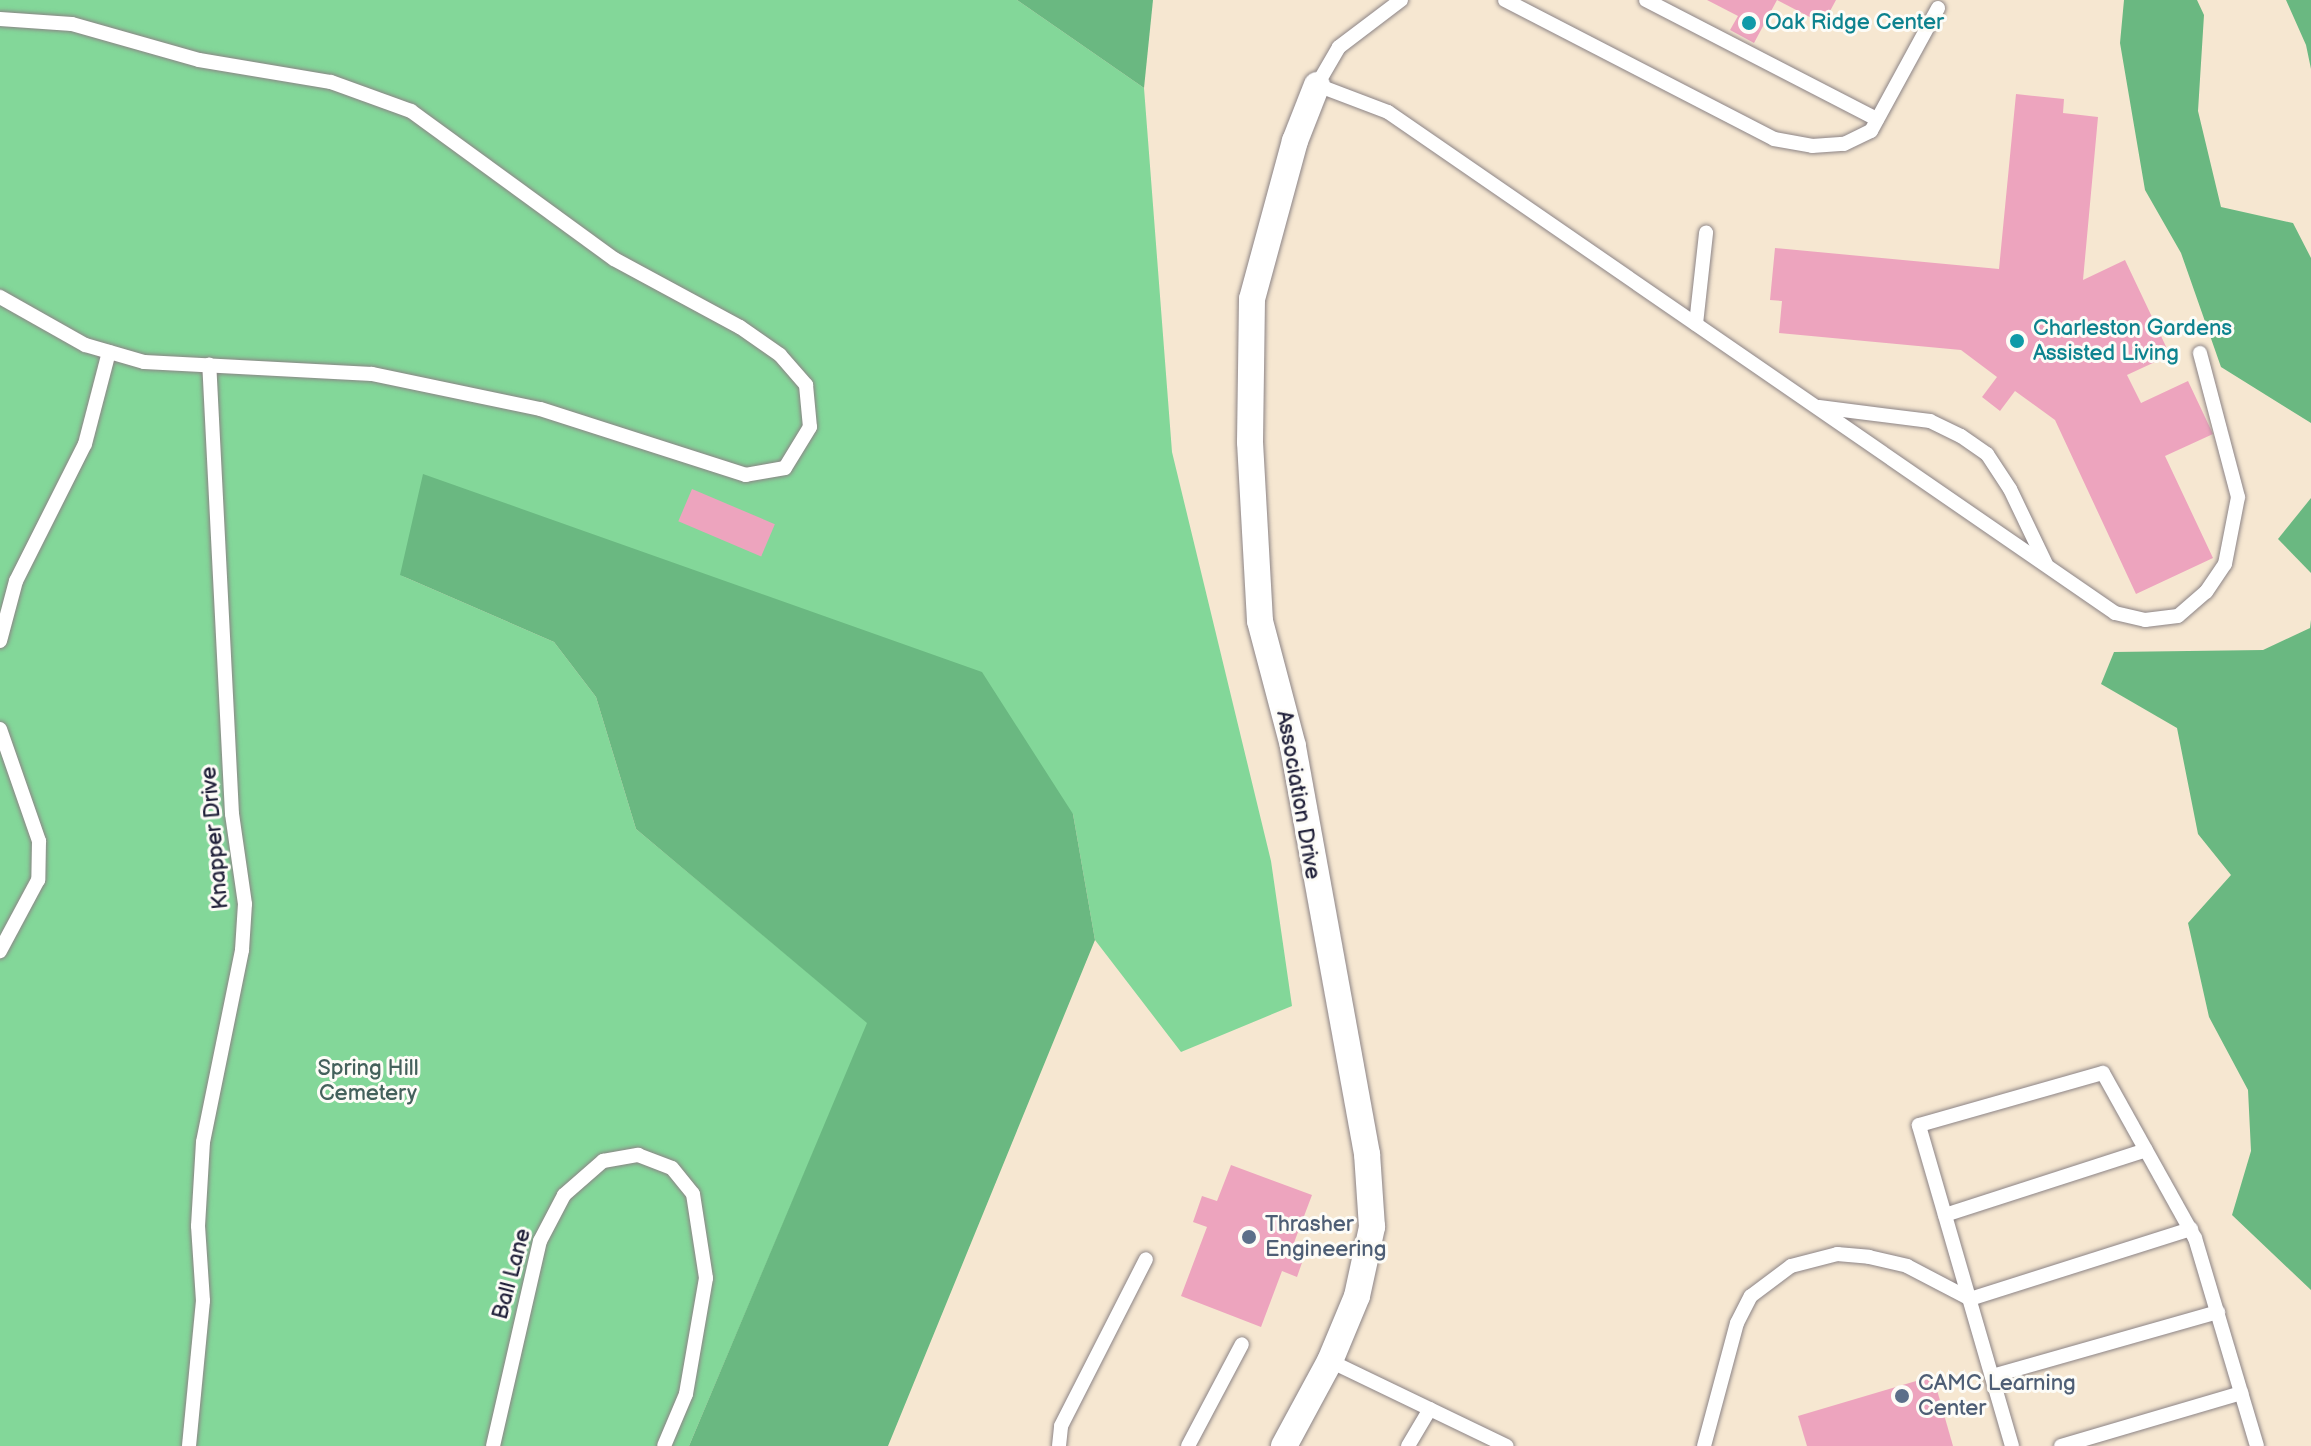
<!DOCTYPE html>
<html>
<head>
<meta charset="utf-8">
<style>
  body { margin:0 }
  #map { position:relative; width:2311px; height:1446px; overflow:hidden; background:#f6e7d1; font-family:"Balsamiq Sans",sans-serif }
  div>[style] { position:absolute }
  .green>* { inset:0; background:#83d799 }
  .forest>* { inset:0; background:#6ab881 }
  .building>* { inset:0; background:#eda4be; transform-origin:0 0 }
  .roads { filter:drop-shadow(0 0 2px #8c8486) drop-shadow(0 0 2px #8c8486) }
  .service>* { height:14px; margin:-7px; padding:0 7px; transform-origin:7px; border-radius:7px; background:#fff }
  .minor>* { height:26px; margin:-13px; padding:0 13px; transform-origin:13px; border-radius:13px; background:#fff }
  .dots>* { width:22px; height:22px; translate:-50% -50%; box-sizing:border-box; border:4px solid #fdfcf7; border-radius:50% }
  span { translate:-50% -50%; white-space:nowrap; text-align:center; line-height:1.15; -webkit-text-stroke:6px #fdfcf7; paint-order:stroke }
  .culture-label { font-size:22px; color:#0d838f }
  .left { translate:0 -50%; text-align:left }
  .street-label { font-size:22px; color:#22223b }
  .park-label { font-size:22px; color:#44615c }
  .service-label { font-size:22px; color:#4e5e75 }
</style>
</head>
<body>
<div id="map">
  <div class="green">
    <i style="clip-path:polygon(0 0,1017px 0,1144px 88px,1172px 452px,1271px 861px,1292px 1006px,1181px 1052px,1095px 940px,1073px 814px,400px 575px,554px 642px,596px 697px,636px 829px,868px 1023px,689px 1446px,0 1446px)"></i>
  </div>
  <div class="forest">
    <i style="clip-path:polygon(1017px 0,1153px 0,1144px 88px)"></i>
    <i style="clip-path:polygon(2124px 0,2197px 0,2204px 15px,2198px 111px,2221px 207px,2293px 223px,2311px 258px,2311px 423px,2221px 367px,2181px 253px,2145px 190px,2120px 43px)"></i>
    <i style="clip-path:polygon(2286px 0,2311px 0,2311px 69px,2306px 45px)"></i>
    <i style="clip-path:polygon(423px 474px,982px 672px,1073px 814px,1095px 940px,888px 1446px,689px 1446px,867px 1023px,636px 829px,596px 697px,554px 642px,400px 575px)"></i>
    <i style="clip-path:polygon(2311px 498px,2311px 573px,2278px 539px)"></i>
    <i style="clip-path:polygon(2311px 620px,2311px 1290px,2232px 1215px,2251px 1151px,2248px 1090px,2209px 1017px,2188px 923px,2231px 875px,2198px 834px,2177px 728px,2101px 684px,2114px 652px,2263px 650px,2310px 628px)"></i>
  </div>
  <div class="building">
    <i style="clip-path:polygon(1707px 0,1777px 0,1754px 43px,1730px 30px,1738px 16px)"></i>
    <i style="clip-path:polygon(1777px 0,1836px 0,1823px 24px)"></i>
    <i style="clip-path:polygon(2016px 94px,2064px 99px,2063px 113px,2098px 117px,2083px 280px,2125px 260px,2170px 355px,2127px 375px,2141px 403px,2188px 381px,2213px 434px,2165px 456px,2213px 558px,2136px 594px,2055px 420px,2015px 391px,2000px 411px,1982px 397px,1997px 377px,1961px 350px,1779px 333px,1782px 301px,1770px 300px,1775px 248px,1999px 269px)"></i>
    <i style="left:692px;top:489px;width:90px;height:35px;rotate:23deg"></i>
    <i style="clip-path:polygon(1231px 1165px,1312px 1195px,1292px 1248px,1305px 1254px,1297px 1277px,1282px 1271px,1261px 1327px,1181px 1296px,1207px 1227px,1193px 1222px,1202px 1196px,1217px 1201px)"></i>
    <i style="clip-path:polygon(1933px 1376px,1953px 1446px,1807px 1446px,1798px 1416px)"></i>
  </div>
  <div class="roads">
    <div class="service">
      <i style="left:1401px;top:0;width:78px;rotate:142.8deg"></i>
      <i style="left:1339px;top:47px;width:44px;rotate:120.1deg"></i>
      <i style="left:1317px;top:85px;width:76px;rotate:20.8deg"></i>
      <i style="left:1388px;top:112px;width:883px;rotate:34.57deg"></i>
      <i style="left:2115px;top:613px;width:31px;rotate:13deg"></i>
      <i style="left:2145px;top:620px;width:33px;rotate:-7deg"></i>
      <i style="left:2178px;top:616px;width:37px;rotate:-41deg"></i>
      <i style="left:2206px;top:592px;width:34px;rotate:-56deg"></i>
      <i style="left:2225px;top:564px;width:68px;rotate:-79deg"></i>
      <i style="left:2238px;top:497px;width:149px;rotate:-104.8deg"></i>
      <i style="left:1505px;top:0;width:303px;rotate:27.3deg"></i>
      <i style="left:1774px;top:139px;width:39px;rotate:10deg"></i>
      <i style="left:1812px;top:146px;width:32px;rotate:-4deg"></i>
      <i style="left:1844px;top:144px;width:30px;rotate:-26deg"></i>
      <i style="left:1871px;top:131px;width:140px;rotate:-61.4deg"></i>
      <i style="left:1646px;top:0;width:260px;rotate:27.3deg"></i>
      <i style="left:0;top:19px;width:72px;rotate:4deg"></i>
      <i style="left:72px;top:24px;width:132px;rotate:15.8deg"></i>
      <i style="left:199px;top:60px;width:134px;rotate:9.5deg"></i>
      <i style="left:331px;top:82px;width:85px;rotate:19.9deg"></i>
      <i style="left:411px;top:111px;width:251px;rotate:36.1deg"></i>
      <i style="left:614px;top:259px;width:143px;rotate:28.4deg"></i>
      <i style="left:740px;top:327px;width:49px;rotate:35deg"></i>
      <i style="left:780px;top:355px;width:40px;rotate:49deg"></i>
      <i style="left:806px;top:385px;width:42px;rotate:84.6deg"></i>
      <i style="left:810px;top:427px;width:48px;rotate:121.4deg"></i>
      <i style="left:785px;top:468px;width:40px;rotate:170deg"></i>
      <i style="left:746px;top:475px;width:216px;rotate:-162.2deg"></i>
      <i style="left:540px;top:409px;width:172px;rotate:-168.2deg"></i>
      <i style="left:372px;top:374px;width:228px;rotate:-177deg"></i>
      <i style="left:144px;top:362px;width:61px;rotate:-163.9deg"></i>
      <i style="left:85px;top:345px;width:98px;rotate:-150.5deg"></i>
      <i style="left:1696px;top:324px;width:92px;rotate:-83.7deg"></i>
      <i style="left:1819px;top:407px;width:112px;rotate:7.2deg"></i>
      <i style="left:1930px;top:421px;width:34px;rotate:26deg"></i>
      <i style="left:1961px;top:436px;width:32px;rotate:35deg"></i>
      <i style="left:1987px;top:454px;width:42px;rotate:56.7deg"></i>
      <i style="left:2010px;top:489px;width:83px;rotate:64.4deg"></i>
      <i style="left:0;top:641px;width:62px;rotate:-75.1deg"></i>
      <i style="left:16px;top:581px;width:153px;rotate:-63.3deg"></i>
      <i style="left:85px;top:444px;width:95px;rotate:-75.4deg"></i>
      <i style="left:0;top:729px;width:119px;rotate:70.8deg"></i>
      <i style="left:39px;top:841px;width:39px;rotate:91deg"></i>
      <i style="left:38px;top:880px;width:81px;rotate:118.2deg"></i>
      <i style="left:1945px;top:1215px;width:211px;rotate:-17.9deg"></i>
      <i style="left:1330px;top:1361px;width:196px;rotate:25.7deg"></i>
      <i style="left:1992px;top:1376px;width:235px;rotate:-15.8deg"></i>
      <i style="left:189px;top:1446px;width:146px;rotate:-84.5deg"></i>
      <i style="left:203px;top:1301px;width:75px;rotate:-93.8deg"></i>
      <i style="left:198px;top:1226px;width:84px;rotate:-86.6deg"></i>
      <i style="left:203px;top:1142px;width:196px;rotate:-78.5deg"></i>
      <i style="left:242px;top:950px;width:46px;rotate:-86.3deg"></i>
      <i style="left:245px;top:904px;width:91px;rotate:-98.2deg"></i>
      <i style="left:232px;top:814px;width:450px;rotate:-92.9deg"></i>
      <i style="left:493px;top:1446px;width:210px;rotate:-77.1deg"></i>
      <i style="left:540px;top:1241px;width:52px;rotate:-62.4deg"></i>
      <i style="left:564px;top:1195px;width:52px;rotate:-41.1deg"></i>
      <i style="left:603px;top:1161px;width:36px;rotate:-10deg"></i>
      <i style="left:638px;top:1155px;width:36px;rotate:21deg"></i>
      <i style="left:672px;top:1168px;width:33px;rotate:51deg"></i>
      <i style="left:693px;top:1194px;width:85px;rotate:81.2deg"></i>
      <i style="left:706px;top:1278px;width:118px;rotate:99.8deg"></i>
      <i style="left:686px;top:1394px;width:56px;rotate:112.9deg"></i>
      <i style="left:1059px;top:1446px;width:20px;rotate:-84deg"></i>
      <i style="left:1061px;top:1426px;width:187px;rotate:-63deg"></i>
      <i style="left:1188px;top:1446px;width:115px;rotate:-62.1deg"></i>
      <i style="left:1408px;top:1446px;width:43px;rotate:-59.3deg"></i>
      <i style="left:1704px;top:1446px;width:127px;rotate:-75deg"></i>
      <i style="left:1737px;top:1323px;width:30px;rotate:-63deg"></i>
      <i style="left:1751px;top:1296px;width:50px;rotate:-36.9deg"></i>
      <i style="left:1791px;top:1266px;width:48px;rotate:-14.6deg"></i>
      <i style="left:1837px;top:1254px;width:32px;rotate:5deg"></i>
      <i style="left:1869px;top:1257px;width:39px;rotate:13deg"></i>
      <i style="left:1907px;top:1266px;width:71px;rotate:27.6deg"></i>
      <i style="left:1970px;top:1299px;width:232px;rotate:-17.6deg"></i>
      <i style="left:2012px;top:1446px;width:334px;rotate:-106.2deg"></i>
      <i style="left:1919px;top:1125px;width:191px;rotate:-15.8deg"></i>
      <i style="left:2103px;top:1073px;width:189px;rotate:60.9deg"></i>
      <i style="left:2195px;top:1238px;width:217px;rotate:73.4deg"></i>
      <i style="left:2061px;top:1446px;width:188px;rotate:-16.4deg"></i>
    </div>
    <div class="minor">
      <i style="left:1284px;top:1446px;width:97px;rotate:-61.6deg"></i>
      <i style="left:1330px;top:1361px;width:70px;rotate:-67.4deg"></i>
      <i style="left:1357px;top:1296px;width:71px;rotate:-77.7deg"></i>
      <i style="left:1372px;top:1227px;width:73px;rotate:-93.9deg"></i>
      <i style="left:1367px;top:1154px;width:415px;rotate:-100.3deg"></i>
      <i style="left:1293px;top:746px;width:129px;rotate:-104.8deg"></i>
      <i style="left:1260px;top:621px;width:179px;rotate:-93.2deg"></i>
      <i style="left:1250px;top:442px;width:143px;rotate:-89.2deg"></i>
      <i style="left:1252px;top:299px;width:164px;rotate:-74.8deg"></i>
      <i style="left:1295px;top:141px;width:60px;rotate:-68.6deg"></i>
    </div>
  </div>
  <div class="dots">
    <i style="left:1749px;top:23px;background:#0f9aa8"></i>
    <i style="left:2017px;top:341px;background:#0f9aa8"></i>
    <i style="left:1249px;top:1237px;background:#5c6f8a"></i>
    <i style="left:1902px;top:1396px;background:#5c6f8a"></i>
  </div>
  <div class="culture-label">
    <span class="left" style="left:1765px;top:23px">Oak Ridge Center</span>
    <span class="left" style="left:2033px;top:341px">Charleston Gardens<br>Assisted Living</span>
  </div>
  <div class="street-label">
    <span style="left:1298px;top:795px;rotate:80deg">Association Drive</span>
    <span style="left:215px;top:838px;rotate:-95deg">Knapper Drive</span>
    <span style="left:512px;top:1274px;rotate:-75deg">Ball Lane</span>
  </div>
  <div class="park-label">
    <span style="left:368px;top:1081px">Spring Hill<br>Cemetery</span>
  </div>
  <div class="service-label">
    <span class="left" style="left:1265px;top:1237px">Thrasher<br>Engineering</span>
    <span class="left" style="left:1918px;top:1396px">CAMC Learning<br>Center</span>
  </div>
</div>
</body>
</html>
